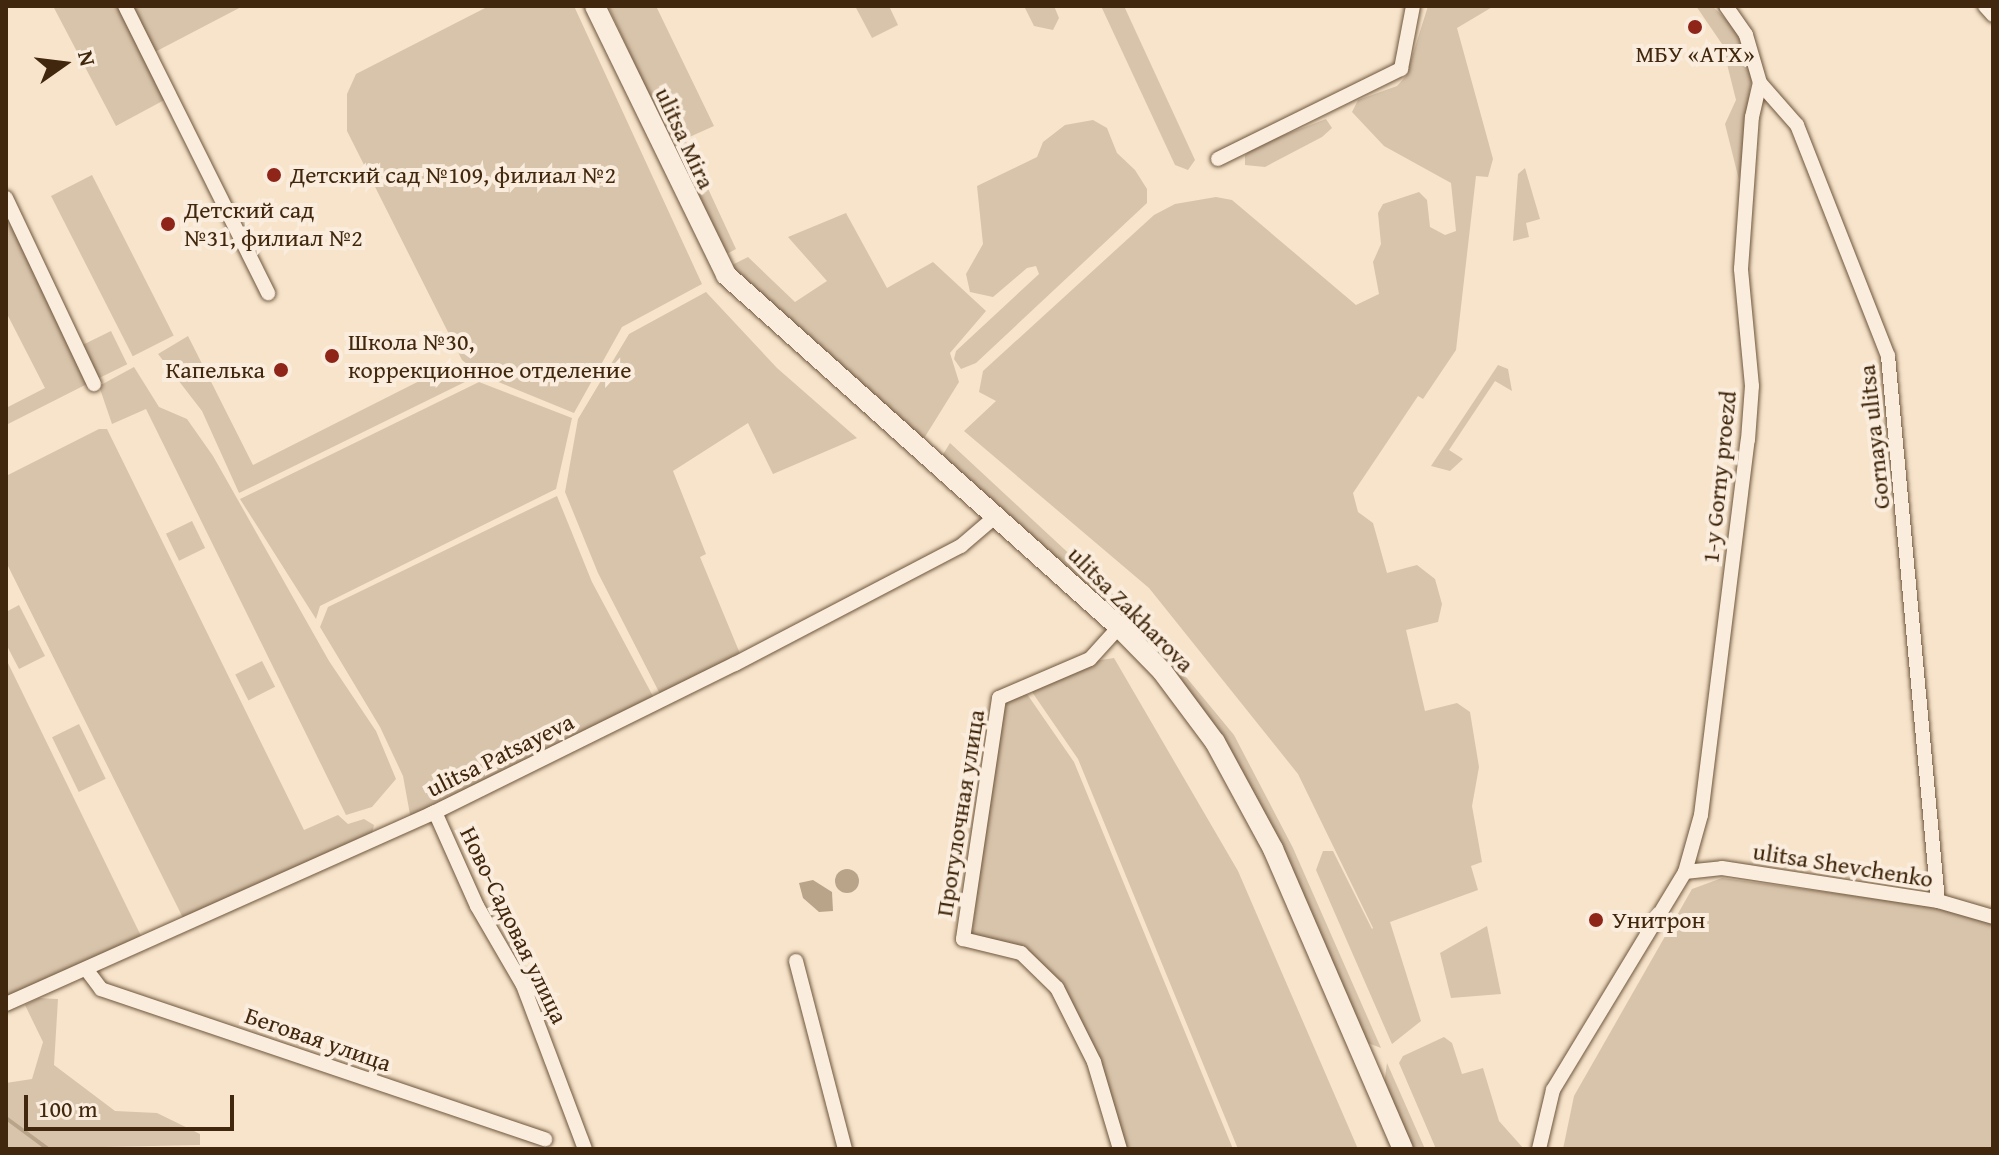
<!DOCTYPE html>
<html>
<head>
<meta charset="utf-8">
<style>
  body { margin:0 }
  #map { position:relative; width:1999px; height:1155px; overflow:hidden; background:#f7e4cb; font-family:"Gentium Book Plus",serif }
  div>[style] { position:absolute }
  .green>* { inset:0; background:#d8c4ab; transform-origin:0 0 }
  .water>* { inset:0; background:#b9a48a }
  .round { border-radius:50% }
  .stream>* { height:4px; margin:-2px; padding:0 2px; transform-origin:2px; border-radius:2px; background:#b9a48a }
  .roads { filter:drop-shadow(0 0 2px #6e563c) drop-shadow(0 0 2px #6e563c) }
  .minor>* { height:14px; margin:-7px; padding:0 7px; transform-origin:7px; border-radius:7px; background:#faeddd }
  .secondary>* { height:20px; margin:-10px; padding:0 10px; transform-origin:10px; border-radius:10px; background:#faeddd }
  .dots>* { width:22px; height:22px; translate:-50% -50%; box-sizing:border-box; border:4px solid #faeddd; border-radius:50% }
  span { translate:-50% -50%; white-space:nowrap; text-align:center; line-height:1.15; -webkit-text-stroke:8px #faeddd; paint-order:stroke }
  .poi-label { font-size:24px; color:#40270d }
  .left { translate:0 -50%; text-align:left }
  .right { translate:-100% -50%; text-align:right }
  .street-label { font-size:24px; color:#40270d }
  .frame { position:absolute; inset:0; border:8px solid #40270d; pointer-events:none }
  .north { position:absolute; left:24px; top:24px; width:80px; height:80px; -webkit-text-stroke:6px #faeddd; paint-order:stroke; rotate:76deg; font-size:22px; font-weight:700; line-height:32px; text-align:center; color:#40270d }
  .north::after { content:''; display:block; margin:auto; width:28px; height:36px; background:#40270d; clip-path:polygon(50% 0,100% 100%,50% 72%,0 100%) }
  .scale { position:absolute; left:24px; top:1095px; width:210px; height:36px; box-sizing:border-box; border:4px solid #40270d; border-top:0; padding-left:10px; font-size:24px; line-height:28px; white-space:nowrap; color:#40270d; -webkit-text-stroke:6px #faeddd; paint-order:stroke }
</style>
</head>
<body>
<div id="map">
  <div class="green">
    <i style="clip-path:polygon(53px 6px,122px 6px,168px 98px,116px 126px)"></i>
    <i style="clip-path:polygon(129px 6px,243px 6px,153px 53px)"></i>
    <i style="clip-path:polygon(489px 6px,574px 6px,702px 284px,622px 327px,574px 413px,479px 374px,462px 360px,347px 131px,347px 94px,356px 74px)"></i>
    <i style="clip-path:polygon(608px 6px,656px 6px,714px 126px,685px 139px,736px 249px,723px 256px)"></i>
    <i style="clip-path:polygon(855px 6px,889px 6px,898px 25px,872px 38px)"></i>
    <i style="clip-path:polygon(1024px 6px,1054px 6px,1059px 18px,1053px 30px,1034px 26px)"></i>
    <i style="clip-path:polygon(1101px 6px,1124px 6px,1195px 160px,1188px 170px,1175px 165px)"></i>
    <i style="clip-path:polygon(1428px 6px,1494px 6px,1457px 28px,1493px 159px,1488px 177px,1476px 176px,1456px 350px,1423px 399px,1418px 396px,1353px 493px,1358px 512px,1373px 523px,1387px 573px,1417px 565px,1435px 579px,1442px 604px,1438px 622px,1406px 630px,1425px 711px,1457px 703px,1470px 712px,1479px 767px,1472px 806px,1482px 862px,1471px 866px,1478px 890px,1390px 922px,1421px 1021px,1392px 1044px,1316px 870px,1323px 851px,1333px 851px,1372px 929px,1373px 928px,1298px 774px,1149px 588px,964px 431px,996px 401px,979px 392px,983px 371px,1154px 215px,1175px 204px,1216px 197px,1232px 200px,1356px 305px,1379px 294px,1373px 262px,1381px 244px,1378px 213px,1383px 204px,1419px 192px,1427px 200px,1430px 227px,1445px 235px,1456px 231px,1451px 183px,1384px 146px,1352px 112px,1358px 100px,1397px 86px,1406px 76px)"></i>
    <i style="clip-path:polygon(1696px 6px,1712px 6px,1735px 28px,1752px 73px,1739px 180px,1725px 124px,1736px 100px,1722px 44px)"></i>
    <i style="clip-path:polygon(1326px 119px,1332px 128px,1322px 137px,1265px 167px,1245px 165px,1245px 155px,1255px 146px)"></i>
    <i style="clip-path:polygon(1093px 120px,1107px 128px,1117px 153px,1135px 170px,1147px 189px,1147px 203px,976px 363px,961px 369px,954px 359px,956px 351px,1039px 274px,1036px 266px,1027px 268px,993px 297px,970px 292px,966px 274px,983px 244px,977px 186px,1037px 157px,1043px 142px,1065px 125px)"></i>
    <i style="clip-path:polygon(1525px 168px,1540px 219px,1526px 223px,1529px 237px,1513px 241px,1518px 174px)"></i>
    <i style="left:92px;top:175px;width:180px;height:46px;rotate:63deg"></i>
    <i style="clip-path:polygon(6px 204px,91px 382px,6px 425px,6px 408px,45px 388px,6px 312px)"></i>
    <i style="clip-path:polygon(846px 213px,887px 288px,933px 262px,986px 311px,950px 353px,959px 382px,923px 440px,728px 267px,748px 257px,795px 302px,827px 281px,788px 237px)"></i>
    <i style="clip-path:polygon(706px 292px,777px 368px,857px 438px,773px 474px,748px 423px,673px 471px,706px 554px,700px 557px,741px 656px,661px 696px,598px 573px,565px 492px,578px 419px,629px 334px)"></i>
    <i style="left:111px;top:331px;width:37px;height:34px;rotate:64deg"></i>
    <i style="clip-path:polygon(188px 336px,253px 465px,453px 364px,473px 378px,239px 493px,202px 411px,158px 354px)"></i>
    <i style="clip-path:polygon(1498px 365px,1508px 369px,1512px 391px,1495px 381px,1449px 450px,1463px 459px,1450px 471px,1431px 466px)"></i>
    <i style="clip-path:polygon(134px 367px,159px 407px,187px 419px,213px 456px,329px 661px,376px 731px,396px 779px,372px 807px,346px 815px,146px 409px,112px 424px,99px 386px)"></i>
    <i style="clip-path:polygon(479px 382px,572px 418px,556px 489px,320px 606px,316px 619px,240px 499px)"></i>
    <i style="clip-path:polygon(99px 429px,107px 429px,304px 830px,338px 815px,348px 824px,364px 819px,374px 825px,371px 838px,184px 920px,6px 562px,6px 476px)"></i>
    <i style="clip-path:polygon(950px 443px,1134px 614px,1234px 735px,1293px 848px,1381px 1048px,1368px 1043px,1258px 800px,1225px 741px,942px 456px)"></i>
    <i style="clip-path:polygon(557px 496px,592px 582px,655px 700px,411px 820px,403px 776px,380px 727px,320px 627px,328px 607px)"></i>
    <i style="left:192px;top:521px;width:30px;height:29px;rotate:64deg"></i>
    <i style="clip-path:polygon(19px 605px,45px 656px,19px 669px,6px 644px,6px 612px)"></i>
    <i style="clip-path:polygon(1114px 658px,1238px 871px,1358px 1149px,1238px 1149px,1078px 759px,1030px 689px,1094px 661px)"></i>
    <i style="clip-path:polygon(6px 659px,142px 938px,6px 1000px)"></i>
    <i style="left:262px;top:661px;width:29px;height:30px;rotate:63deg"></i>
    <i style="clip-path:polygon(1027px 694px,1074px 762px,1233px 1149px,1126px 1149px,1098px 1060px,1023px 949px,972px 934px,995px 744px,1007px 700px)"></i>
    <i style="left:79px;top:724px;width:61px;height:30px;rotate:64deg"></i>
    <i style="clip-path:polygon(1722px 878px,1937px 907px,1993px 923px,1993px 1149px,1563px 1149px,1574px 1096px,1692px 889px)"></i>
    <i style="clip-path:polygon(1487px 926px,1501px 994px,1451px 998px,1440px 953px)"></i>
    <i style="clip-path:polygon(39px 998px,58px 999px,54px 1065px,115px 1111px,157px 1113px,200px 1134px,200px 1145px,6px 1149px,6px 1083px,32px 1079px,43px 1042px,25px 1005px)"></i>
    <i style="clip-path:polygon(1444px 1037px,1452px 1043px,1462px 1074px,1483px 1068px,1499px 1121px,1524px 1149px,1436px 1149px,1399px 1063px,1403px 1056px)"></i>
    <i style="clip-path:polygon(1387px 1063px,1425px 1149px,1413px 1149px,1384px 1084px)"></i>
  </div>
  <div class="water">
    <i class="round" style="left:835px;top:869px;width:24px;height:24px"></i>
    <i style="clip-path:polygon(813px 880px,832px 892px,833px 911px,819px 912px,803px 898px,799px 883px)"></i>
  </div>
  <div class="stream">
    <i style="left:6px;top:1118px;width:52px;rotate:36.4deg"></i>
  </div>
  <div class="roads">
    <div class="minor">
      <i style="left:125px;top:6px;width:321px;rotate:63.5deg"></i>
      <i style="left:1726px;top:6px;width:35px;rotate:55deg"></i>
      <i style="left:1746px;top:35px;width:50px;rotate:73.7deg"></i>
      <i style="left:1760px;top:83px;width:56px;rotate:48.6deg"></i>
      <i style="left:1797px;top:125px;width:248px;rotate:68.5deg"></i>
      <i style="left:1888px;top:356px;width:547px;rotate:84.76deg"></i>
      <i style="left:1985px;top:6px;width:12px;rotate:48deg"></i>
      <i style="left:1218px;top:159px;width:204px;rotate:-26.2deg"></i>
      <i style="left:1401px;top:69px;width:64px;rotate:-79.2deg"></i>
      <i style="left:6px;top:198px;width:206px;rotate:64.7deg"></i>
      <i style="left:1119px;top:627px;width:43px;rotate:132.2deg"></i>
      <i style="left:1090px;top:659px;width:99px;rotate:156.8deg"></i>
      <i style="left:999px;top:698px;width:244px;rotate:98.5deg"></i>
      <i style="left:963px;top:939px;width:60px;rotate:13.6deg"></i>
      <i style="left:1021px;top:953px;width:50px;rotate:44.2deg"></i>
      <i style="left:1057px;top:988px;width:83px;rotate:63.4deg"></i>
      <i style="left:1094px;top:1062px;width:91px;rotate:73.4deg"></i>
      <i style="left:435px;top:812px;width:103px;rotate:65.9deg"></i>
      <i style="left:477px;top:906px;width:91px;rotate:59.8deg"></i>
      <i style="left:523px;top:985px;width:175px;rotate:69.3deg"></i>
      <i style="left:1685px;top:872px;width:37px;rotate:-6deg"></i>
      <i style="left:1722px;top:868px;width:219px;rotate:8.7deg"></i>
      <i style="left:1938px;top:901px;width:57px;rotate:16.2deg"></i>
      <i style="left:796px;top:961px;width:194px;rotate:75.4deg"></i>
      <i style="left:86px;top:969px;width:25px;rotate:53deg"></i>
      <i style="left:101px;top:989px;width:469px;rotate:18.7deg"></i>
      <i style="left:6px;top:1004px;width:466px;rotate:-24.1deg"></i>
      <i style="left:431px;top:814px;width:339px;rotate:-26.3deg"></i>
      <i style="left:735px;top:664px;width:255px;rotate:-27.6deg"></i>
      <i style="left:961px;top:546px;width:46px;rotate:-40.6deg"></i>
      <i style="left:1539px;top:1149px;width:61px;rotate:-76.7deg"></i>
      <i style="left:1553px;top:1090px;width:255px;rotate:-58.8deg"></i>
      <i style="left:1685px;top:872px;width:59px;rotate:-74.3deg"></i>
      <i style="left:1701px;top:815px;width:378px;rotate:-82.9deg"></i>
      <i style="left:1748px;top:440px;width:54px;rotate:-85.8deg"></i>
      <i style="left:1752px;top:386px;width:118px;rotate:-95.4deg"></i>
      <i style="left:1741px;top:269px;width:152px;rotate:-85.9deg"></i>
      <i style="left:1752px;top:117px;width:35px;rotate:-77deg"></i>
    </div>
    <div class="secondary">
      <i style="left:595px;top:6px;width:299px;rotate:64deg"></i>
      <i style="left:726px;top:275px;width:528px;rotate:41.85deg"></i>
      <i style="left:1119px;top:627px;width:62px;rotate:45.7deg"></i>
      <i style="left:1162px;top:671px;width:89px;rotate:53.3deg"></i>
      <i style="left:1215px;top:742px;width:122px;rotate:61.5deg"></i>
      <i style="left:1273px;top:849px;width:327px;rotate:66.6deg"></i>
    </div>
  </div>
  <div class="dots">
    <i style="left:1695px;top:27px;background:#8f2418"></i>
    <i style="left:274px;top:175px;background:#8f2418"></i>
    <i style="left:168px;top:224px;background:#8f2418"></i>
    <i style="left:332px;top:356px;background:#8f2418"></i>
    <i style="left:281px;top:370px;background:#8f2418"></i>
    <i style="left:1596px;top:920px;background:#8f2418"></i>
  </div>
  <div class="poi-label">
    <span style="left:1695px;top:54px">МБУ «АТХ»</span>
    <span class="left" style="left:290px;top:175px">Детский сад №109, филиал №2</span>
    <span class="left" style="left:184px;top:224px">Детский сад<br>№31, филиал №2</span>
    <span class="left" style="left:348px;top:356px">Школа №30,<br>коррекционное отделение</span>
    <span class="right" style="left:265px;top:370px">Капелька</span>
    <span class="left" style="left:1612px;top:920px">Унитрон</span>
  </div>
  <div class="street-label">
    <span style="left:685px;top:138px;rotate:65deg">ulitsa Mira</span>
    <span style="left:1874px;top:437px;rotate:-96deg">Gornaya ulitsa</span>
    <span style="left:1719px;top:477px;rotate:-84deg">1-y Gorny proezd</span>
    <span style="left:1131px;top:609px;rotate:45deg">ulitsa Zakharova</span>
    <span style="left:500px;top:755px;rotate:-26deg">ulitsa Patsayeva</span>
    <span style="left:960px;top:813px;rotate:-81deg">Прогулочная улица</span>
    <span style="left:1843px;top:865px;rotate:9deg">ulitsa Shevchenko</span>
    <span style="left:514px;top:925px;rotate:64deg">Ново-Садовая улица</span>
    <span style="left:318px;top:1039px;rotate:19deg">Беговая улица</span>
  </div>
  <div class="frame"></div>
  <div class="north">N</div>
  <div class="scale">100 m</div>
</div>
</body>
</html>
